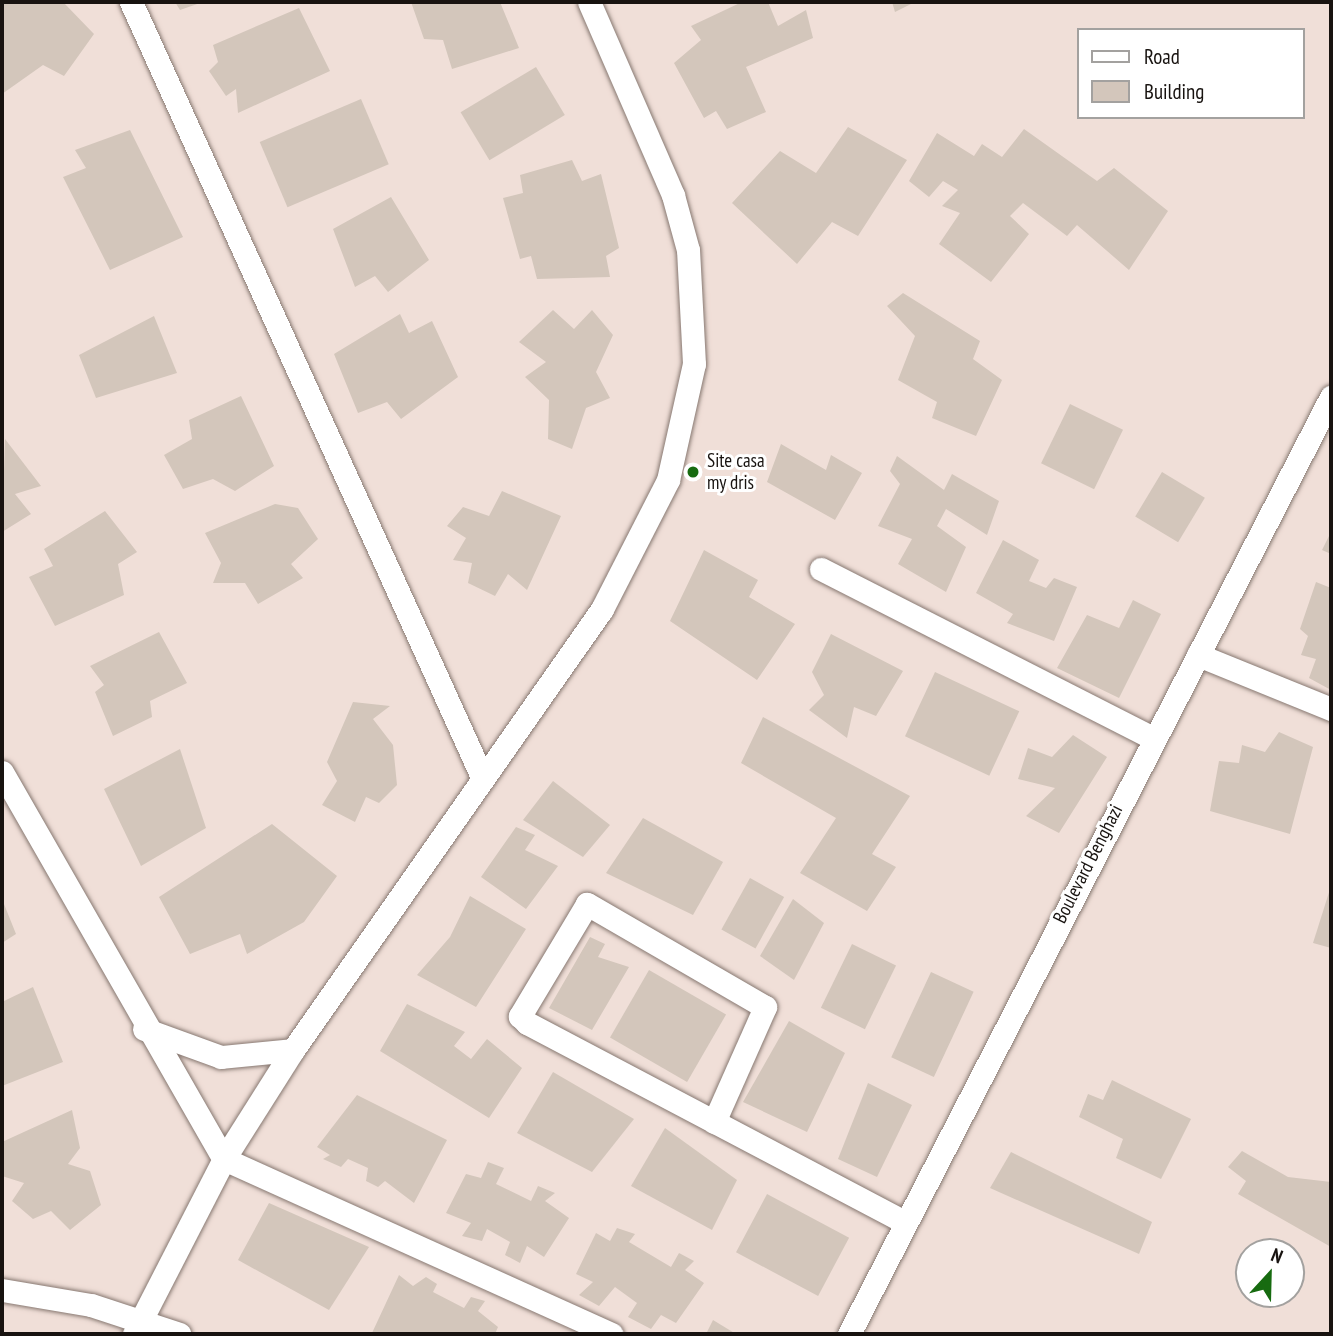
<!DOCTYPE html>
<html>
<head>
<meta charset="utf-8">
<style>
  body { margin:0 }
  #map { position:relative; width:1333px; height:1336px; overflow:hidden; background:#f0dfd8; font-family:"PT Sans Narrow",sans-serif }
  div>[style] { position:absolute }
  .building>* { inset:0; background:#d3c6bb; transform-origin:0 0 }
  .roads { filter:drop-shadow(0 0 2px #877871) drop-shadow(0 0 2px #877871) }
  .minor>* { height:23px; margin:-11.5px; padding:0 11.5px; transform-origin:11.5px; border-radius:11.5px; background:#fff }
  .dots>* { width:19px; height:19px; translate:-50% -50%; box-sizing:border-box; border:4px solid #fff; border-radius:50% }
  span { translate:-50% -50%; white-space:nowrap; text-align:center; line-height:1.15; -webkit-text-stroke:6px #fff; paint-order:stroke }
  .poi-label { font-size:19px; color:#181310 }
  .left { translate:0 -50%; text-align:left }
  .street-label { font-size:19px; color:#181310 }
  .frame { position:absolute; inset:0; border:4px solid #181310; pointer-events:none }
  .legend { position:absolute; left:1077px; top:28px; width:228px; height:91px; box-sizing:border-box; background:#fff; border:2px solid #a3a19f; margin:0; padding:9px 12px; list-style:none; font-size:21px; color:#181310 }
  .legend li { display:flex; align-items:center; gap:14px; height:35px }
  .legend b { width:35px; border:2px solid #a3a19f }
  .north { position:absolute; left:1235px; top:1238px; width:70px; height:70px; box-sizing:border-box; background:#fff; border:2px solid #a3a19f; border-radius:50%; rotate:22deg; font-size:19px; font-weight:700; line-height:28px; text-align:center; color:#181310 }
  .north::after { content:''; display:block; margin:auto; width:24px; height:32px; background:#176b10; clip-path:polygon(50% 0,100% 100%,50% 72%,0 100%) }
</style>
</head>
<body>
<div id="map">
  <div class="building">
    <i style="clip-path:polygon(2px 2px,63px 2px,94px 34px,64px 76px,43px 65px,2px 94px)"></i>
    <i style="clip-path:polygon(175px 2px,203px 2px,180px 10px)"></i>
    <i style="clip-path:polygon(411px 2px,500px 2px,519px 48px,452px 69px,443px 40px,424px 39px)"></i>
    <i style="clip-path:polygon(742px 2px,768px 2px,778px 26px,806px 10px,813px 38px,746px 67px,766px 112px,727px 129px,716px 111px,704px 118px,674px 63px,701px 40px,691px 26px)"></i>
    <i style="clip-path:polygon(892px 2px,915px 2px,895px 12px)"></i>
    <i style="clip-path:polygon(299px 8px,330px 71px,238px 113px,236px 89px,226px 96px,209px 71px,218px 62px,213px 45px)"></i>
    <i style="left:536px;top:67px;width:56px;height:88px;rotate:59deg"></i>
    <i style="left:361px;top:99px;width:71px;height:110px;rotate:67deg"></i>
    <i style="clip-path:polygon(848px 127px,907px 160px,858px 236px,832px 222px,797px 264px,732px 203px,780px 151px,816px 173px)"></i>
    <i style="clip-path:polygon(1024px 129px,1097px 181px,1114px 168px,1168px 211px,1129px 270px,1077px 225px,1067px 236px,1023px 203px,1010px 216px,1029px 234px,991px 282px,939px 244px,960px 213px,942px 206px,958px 190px,943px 181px,929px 197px,909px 181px,937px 133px,974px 156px,982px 144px,1002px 157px)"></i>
    <i style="clip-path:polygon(130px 130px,183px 237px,110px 270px,63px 177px,86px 168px,75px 150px)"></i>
    <i style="clip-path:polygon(572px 160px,582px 181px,601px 174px,619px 248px,606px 256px,610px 277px,537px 279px,531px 256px,520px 259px,503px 198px,523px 193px,520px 175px)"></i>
    <i style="clip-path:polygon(391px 197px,429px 260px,388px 292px,375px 276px,355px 287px,333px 229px)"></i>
    <i style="clip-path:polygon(903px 293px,980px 341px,973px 359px,1002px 380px,976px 436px,932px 418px,937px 402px,898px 380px,915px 336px,887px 306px)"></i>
    <i style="clip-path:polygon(553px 310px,574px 329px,592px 310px,613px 335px,596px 372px,610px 398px,586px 408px,572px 449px,548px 439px,549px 400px,525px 377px,546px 362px,519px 342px)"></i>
    <i style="clip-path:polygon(400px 314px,409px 333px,432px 321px,458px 377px,401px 419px,387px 402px,358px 413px,334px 354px)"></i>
    <i style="clip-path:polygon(154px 316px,177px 373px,96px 398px,79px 355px)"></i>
    <i style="clip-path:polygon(241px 396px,274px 466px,235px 491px,213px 479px,183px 489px,164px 455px,192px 439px,189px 420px)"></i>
    <i style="left:1070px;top:404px;width:59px;height:66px;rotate:26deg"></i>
    <i style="clip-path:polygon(5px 439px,41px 486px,15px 494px,31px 514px,2px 532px)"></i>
    <i style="clip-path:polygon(781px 444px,826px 470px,831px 455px,862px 473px,835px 520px,767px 482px)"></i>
    <i style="clip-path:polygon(897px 456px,944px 490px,952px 474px,999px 501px,987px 535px,946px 509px,937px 526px,966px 547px,946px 592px,898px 564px,912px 539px,878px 526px,900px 484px,890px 471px)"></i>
    <i style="left:1162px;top:472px;width:50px;height:52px;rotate:31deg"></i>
    <i style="clip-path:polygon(502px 491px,561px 516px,527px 590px,508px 574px,495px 596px,468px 583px,472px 563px,453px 560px,466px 538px,447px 526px,463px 507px,489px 516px)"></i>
    <i style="clip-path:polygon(275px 504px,298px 508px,318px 539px,291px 564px,303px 578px,258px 604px,245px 583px,213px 583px,221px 563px,205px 533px)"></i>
    <i style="clip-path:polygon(105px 511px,137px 552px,118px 564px,124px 595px,55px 626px,29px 577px,53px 566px,44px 549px)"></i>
    <i style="clip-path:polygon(1331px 532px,1331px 554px,1322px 550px)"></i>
    <i style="clip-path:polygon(1003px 540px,1039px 560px,1029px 581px,1046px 588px,1054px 578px,1077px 587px,1054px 641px,1007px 623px,1013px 614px,976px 593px)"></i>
    <i style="clip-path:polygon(704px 550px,758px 580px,749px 597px,795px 624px,757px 680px,670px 621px)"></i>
    <i style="clip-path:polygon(1316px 582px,1331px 588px,1331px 690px,1309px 678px,1316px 659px,1301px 655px,1308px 636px,1300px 629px)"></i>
    <i style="clip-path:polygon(1133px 600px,1161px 614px,1119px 698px,1057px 668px,1087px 615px,1119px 628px)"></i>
    <i style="clip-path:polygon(159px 632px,187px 683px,150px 701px,152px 717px,113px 736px,95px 692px,104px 685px,90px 666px)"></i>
    <i style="clip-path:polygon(831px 634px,903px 671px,876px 716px,854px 707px,847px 738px,809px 710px,824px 695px,812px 672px)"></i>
    <i style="left:935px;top:672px;width:93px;height:71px;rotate:25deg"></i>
    <i style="clip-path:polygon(353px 702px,390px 706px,373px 719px,393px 745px,397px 785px,379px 803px,366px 797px,355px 822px,322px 805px,337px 781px,327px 762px)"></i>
    <i style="clip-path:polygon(763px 717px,910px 796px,872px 854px,896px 867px,867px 911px,800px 873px,836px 818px,741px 763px)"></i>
    <i style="clip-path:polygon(1279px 732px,1313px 747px,1290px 834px,1210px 811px,1219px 761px,1239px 763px,1242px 745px,1265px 752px)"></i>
    <i style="clip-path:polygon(1073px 735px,1107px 757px,1059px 833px,1026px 816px,1055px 788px,1018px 779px,1028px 748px,1052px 757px)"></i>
    <i style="clip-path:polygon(180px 749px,206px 828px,141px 866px,104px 789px)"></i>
    <i style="clip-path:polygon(553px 781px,610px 825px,583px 857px,523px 820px)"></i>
    <i style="clip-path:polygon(643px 818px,723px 862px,693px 915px,606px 873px)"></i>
    <i style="clip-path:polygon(272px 824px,337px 876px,304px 922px,247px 954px,240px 934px,190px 954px,159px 897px)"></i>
    <i style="clip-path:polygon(516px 827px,535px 835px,525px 850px,558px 866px,526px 909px,481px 877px)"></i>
    <i style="left:750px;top:878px;width:39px;height:59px;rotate:29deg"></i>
    <i style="clip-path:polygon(1331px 886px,1331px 948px,1313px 943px)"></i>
    <i style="clip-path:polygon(470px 896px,526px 929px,476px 1007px,417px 975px,450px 937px)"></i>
    <i style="clip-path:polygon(2px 899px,16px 934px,2px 943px)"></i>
    <i style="clip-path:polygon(793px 899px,824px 923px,794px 980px,760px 956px)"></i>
    <i style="clip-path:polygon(590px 937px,605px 944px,598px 957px,629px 967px,592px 1030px,549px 1008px)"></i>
    <i style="left:852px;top:944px;width:49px;height:71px;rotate:26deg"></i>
    <i style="left:649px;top:970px;width:89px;height:78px;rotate:30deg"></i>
    <i style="left:931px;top:972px;width:47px;height:94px;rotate:25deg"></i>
    <i style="clip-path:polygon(33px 987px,63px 1062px,2px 1086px,2px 1002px)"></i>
    <i style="clip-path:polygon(407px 1004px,465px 1032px,454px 1046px,471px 1059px,487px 1039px,522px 1068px,489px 1118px,380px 1051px)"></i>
    <i style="clip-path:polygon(789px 1021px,845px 1053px,807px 1132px,743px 1102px)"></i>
    <i style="clip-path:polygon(553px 1072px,634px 1119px,592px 1172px,517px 1133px)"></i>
    <i style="clip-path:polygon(1112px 1080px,1191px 1119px,1161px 1179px,1116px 1158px,1123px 1139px,1079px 1117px,1088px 1094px,1103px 1100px)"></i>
    <i style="clip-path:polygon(868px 1083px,912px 1105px,877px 1177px,838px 1159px)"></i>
    <i style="clip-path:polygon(357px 1095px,447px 1140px,414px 1203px,385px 1181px,378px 1187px,366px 1181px,368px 1168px,348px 1159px,341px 1167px,323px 1159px,330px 1155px,317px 1147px)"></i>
    <i style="clip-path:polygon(72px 1110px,80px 1148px,68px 1164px,90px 1171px,101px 1205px,70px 1230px,51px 1211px,33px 1219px,12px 1201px,24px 1183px,2px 1176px,2px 1142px)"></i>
    <i style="clip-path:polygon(665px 1128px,737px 1180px,712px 1230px,631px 1186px)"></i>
    <i style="clip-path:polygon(1242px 1151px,1288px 1177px,1331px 1182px,1331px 1247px,1238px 1194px,1246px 1181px,1228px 1167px)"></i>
    <i style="clip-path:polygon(1011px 1152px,1152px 1222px,1139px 1254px,990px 1188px)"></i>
    <i style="clip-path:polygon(488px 1162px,504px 1168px,496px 1184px,531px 1201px,538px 1186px,555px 1193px,545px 1201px,569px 1218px,544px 1257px,527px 1246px,520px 1263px,505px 1255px,510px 1242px,487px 1229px,482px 1241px,462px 1236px,471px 1223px,446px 1213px,466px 1174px,481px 1178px)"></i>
    <i style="left:767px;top:1194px;width:93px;height:66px;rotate:28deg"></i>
    <i style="clip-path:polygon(269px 1203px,369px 1247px,329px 1310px,238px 1260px)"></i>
    <i style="clip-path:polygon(617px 1228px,635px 1234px,629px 1242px,671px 1267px,679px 1253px,694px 1261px,685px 1270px,704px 1283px,676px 1323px,661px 1315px,651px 1329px,628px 1317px,637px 1303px,615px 1287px,599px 1306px,579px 1295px,593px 1282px,576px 1274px,596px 1233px,610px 1241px)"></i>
    <i style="clip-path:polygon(399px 1275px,413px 1286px,426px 1277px,437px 1284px,433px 1292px,464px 1308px,471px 1297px,485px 1301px,478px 1311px,498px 1327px,495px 1334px,372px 1333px)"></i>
    <i style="clip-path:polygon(713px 1320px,736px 1334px,706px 1334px)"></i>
  </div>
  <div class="roads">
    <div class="minor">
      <i style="left:131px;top:2px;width:851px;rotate:65.63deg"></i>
      <i style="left:821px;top:569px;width:373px;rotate:27deg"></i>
      <i style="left:1198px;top:655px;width:144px;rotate:22.1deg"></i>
      <i style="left:2px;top:772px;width:446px;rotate:60.2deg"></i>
      <i style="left:224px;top:1159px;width:425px;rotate:24.3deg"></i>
      <i style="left:144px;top:1029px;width:82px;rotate:20deg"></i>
      <i style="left:221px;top:1057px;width:72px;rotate:-5.6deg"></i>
      <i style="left:714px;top:1122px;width:126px;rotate:-66.1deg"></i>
      <i style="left:765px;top:1007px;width:206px;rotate:-149.9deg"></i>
      <i style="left:587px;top:904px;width:131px;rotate:120.9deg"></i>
      <i style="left:520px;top:1016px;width:10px;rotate:45deg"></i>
      <i style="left:527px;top:1023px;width:426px;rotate:27.8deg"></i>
      <i style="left:2px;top:1290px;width:90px;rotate:9.6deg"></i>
      <i style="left:91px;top:1305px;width:93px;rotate:18.2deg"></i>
      <i style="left:134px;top:1334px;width:197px;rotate:-62.8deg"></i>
      <i style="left:224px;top:1159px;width:129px;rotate:-57.7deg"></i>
      <i style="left:293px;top:1050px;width:538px;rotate:-54.98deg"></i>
      <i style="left:602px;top:609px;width:145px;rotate:-62.9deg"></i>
      <i style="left:668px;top:480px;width:119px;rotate:-77.4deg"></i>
      <i style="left:694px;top:364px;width:114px;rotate:-93deg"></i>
      <i style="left:688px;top:250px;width:57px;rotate:-105.3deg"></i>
      <i style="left:673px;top:195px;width:210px;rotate:-113.5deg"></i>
      <i style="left:849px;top:1334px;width:1054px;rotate:-62.78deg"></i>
    </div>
  </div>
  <div class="dots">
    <i style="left:693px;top:472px;background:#176b10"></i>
  </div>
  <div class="poi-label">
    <span class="left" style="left:707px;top:472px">Site casa<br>my dris</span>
  </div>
  <div class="street-label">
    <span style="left:1088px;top:864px;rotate:-63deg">Boulevard Benghazi</span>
  </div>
  <div class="frame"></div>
  <ul class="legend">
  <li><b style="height:9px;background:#fff"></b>Road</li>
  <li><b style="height:19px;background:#d3c6bb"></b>Building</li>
  </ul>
  <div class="north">N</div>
</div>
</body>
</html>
